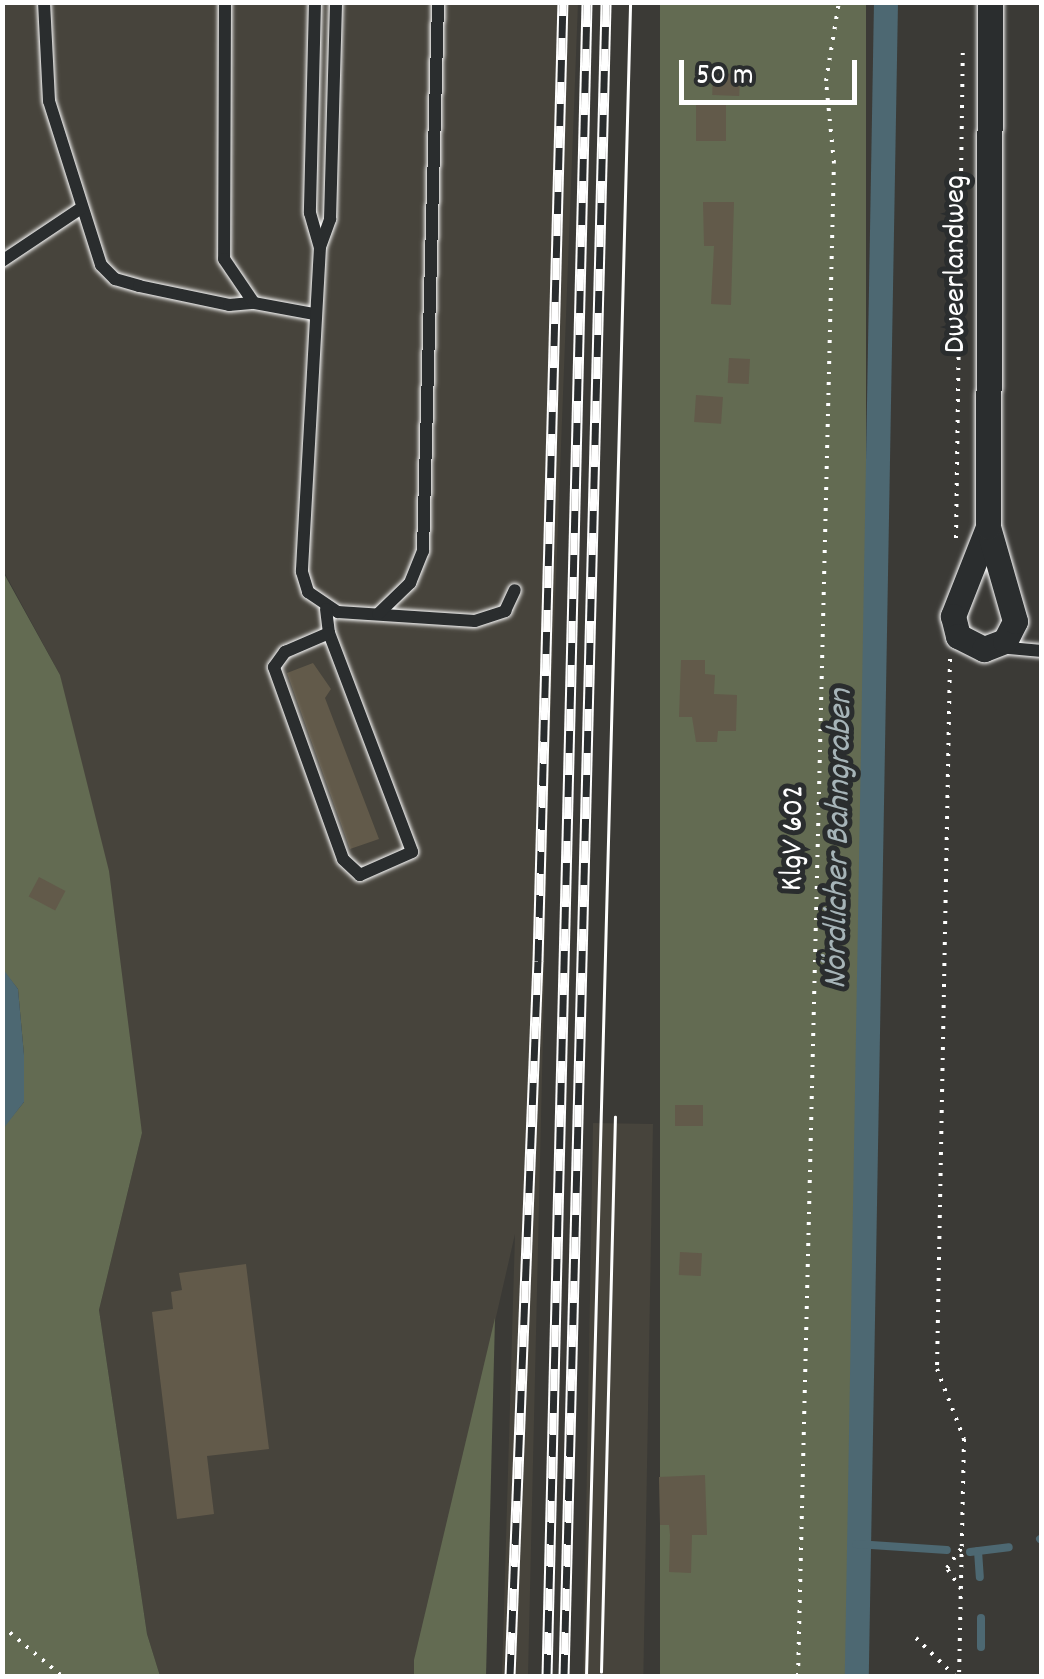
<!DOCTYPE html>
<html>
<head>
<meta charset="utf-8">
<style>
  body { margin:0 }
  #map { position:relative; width:1044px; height:1679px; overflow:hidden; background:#3b3a36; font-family:Dekko,sans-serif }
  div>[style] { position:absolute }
  .built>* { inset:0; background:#47443c; transform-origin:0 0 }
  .green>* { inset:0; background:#636b52; transform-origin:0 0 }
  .water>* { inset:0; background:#4d6872; transform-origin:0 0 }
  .stream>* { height:8px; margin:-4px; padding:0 4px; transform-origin:4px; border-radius:4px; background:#4d6872 }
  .building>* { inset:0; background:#625a4a; transform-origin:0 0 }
  .path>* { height:4px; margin-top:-2px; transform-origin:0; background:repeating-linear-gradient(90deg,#fff 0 2.5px,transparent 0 10.5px) }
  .roads { filter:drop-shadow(0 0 2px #fff) drop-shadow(0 0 2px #fff) }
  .service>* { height:12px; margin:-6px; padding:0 6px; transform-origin:6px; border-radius:6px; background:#2a2d2e }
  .minor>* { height:25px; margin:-12.5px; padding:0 12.5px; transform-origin:12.5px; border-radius:12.5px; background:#2a2d2e }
  .tram>* { height:2.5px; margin:-1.25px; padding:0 1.25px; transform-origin:1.25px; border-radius:1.25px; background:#fff }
  .rail>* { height:11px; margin-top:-5.5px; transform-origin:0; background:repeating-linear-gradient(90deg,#2a2d2e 0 22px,#fff 0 44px); box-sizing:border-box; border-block:2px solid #fff }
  span { translate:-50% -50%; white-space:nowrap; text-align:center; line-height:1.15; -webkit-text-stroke:10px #2a2d2e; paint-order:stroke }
  .street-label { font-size:32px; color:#fff }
  .water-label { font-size:35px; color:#a6b4b8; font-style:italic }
  .frame { position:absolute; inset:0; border:5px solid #fff; pointer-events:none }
  .scale { position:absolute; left:679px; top:60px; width:178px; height:45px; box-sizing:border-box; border:5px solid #fff; border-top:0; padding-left:12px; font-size:30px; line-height:35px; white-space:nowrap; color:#fff; -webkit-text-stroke:8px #2a2d2e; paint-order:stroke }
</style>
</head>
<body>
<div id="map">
  <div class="built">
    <i style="clip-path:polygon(2px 3px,578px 3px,550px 734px,528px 1676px,502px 1676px,515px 1234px,414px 1676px,160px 1676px,147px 1634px,99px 1310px,142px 1133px,60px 675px,3px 570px)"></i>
    <i style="left:593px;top:1123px;width:60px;height:553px;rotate:1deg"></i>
  </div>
  <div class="green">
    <i style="left:660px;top:3px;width:206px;height:1674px"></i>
    <i style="clip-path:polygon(2px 570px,60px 675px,109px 871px,142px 1133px,99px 1310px,147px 1634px,160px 1676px,3px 1676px,2px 1129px,24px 1102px,24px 1055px,18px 989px,2px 969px)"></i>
    <i style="clip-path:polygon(495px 1318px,486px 1676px,414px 1676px,414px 1660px)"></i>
  </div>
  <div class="water">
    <i style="left:898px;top:2px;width:1674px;height:24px;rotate:91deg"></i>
    <i style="clip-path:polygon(3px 969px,18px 989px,24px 1055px,24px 1102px,3px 1129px)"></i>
  </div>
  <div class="stream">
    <i style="left:1040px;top:1539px;width:2px;rotate:-27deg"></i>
    <i style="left:856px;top:1544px;width:91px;rotate:3.8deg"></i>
    <i style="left:978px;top:1551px;width:26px;rotate:86deg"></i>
    <i style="left:970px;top:1552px;width:39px;rotate:-7deg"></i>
    <i style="left:981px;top:1618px;width:29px;rotate:90deg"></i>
  </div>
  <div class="building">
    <i style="left:713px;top:73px;width:27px;height:22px;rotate:2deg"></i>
    <i style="left:696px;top:102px;width:30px;height:39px"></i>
    <i style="clip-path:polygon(703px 202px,734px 202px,731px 305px,711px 304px,714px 246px,704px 246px)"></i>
    <i style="left:729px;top:358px;width:21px;height:25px;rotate:3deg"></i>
    <i style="left:696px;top:395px;width:27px;height:27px;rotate:4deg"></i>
    <i style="clip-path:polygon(681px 660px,705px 660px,705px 674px,715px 675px,714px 694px,737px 695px,736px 731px,718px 731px,717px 742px,696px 742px,692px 717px,679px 717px)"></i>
    <i style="clip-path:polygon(313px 663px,331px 689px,325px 698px,379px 839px,350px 849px,287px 673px)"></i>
    <i style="left:39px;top:877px;width:30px;height:22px;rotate:28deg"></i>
    <i style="left:675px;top:1105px;width:28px;height:21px"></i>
    <i style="left:680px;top:1252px;width:22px;height:23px;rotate:3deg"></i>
    <i style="clip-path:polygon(246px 1264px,269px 1449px,207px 1456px,214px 1514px,177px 1519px,152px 1312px,173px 1309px,171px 1292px,182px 1290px,179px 1273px)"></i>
    <i style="clip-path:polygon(705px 1475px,707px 1535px,692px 1535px,691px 1573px,669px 1572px,670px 1535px,669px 1525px,660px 1525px,659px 1477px)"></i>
  </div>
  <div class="path">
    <i style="left:956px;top:538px;width:491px;rotate:-89.2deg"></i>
    <i style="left:950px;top:659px;width:710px;rotate:91.05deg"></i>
    <i style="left:937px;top:1369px;width:75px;rotate:68.9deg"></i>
    <i style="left:964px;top:1439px;width:237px;rotate:91.2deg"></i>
    <i style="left:961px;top:1589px;width:25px;rotate:-124deg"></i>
    <i style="left:947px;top:1568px;width:27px;rotate:-54deg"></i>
    <i style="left:2px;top:1626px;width:78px;rotate:39.8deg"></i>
    <i style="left:916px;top:1638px;width:54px;rotate:44.3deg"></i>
    <i style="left:798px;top:1676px;width:1513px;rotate:-88.64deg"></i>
    <i style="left:834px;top:163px;width:82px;rotate:-95.6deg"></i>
    <i style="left:826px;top:81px;width:80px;rotate:-80.7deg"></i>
  </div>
  <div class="roads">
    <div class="service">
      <i style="left:44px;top:2px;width:99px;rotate:87.1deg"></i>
      <i style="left:49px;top:101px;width:172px;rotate:72.4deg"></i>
      <i style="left:101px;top:265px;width:20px;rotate:45deg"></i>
      <i style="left:115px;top:279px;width:25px;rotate:16deg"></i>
      <i style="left:139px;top:286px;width:92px;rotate:11.9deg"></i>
      <i style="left:229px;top:305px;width:25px;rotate:-5deg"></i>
      <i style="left:225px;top:2px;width:257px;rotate:90.2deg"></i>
      <i style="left:224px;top:259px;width:53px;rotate:55.7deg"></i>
      <i style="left:254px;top:303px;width:61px;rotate:10.4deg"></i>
      <i style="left:315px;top:2px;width:211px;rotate:91.4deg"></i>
      <i style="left:310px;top:213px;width:35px;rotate:74deg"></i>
      <i style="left:320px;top:247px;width:325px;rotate:93.2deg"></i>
      <i style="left:302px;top:572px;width:21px;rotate:73deg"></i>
      <i style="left:308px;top:592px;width:36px;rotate:34deg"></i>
      <i style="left:338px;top:612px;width:137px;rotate:3.8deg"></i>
      <i style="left:475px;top:621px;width:32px;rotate:-18deg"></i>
      <i style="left:505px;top:611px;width:23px;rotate:-65deg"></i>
      <i style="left:320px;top:247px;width:30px;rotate:-70deg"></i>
      <i style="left:330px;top:219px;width:217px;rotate:-88.4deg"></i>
      <i style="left:2px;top:261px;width:94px;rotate:-33.7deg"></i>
      <i style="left:326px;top:609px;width:24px;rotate:83deg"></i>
      <i style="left:329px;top:633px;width:234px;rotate:69.2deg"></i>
      <i style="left:412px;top:852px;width:57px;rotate:156.1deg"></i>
      <i style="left:360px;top:875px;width:23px;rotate:-137deg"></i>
      <i style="left:343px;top:859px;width:204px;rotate:-109.8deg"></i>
      <i style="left:274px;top:667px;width:19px;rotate:-54deg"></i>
      <i style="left:285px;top:652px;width:48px;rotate:-23.4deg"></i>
      <i style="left:378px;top:614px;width:45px;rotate:-44.1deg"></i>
      <i style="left:410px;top:583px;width:35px;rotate:-68deg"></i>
      <i style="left:423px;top:551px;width:549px;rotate:-88.43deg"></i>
      <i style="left:998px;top:647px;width:44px;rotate:5.2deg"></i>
    </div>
    <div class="minor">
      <i style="left:988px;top:527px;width:96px;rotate:111.5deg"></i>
      <i style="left:953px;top:616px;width:21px;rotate:76deg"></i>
      <i style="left:958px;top:636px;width:29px;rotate:27deg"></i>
      <i style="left:984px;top:649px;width:22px;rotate:-21deg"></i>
      <i style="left:1005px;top:641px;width:22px;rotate:-63deg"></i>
      <i style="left:1015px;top:621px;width:98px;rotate:-106deg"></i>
      <i style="left:988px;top:527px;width:525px;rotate:-89.78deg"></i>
    </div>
  </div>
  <div class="tram">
    <i style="left:601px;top:1672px;width:555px;rotate:-88.56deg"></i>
    <i style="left:586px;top:1676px;width:1675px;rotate:-88.49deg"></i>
  </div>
  <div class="rail">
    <i style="left:510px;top:1676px;width:716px;rotate:-87.76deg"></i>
    <i style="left:538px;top:961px;width:959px;rotate:-88.51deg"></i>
    <i style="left:547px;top:1676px;width:1674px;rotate:-88.63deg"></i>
    <i style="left:564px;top:1676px;width:1675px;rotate:-88.56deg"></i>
  </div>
  <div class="street-label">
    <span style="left:957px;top:264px;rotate:-90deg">Dweerlandweg</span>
    <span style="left:795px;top:838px;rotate:-89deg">KlgV 602</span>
  </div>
  <div class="water-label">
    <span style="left:840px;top:839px;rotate:-89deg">Nördlicher Bahngraben</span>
  </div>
  <div class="frame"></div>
  <div class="scale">50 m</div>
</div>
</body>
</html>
